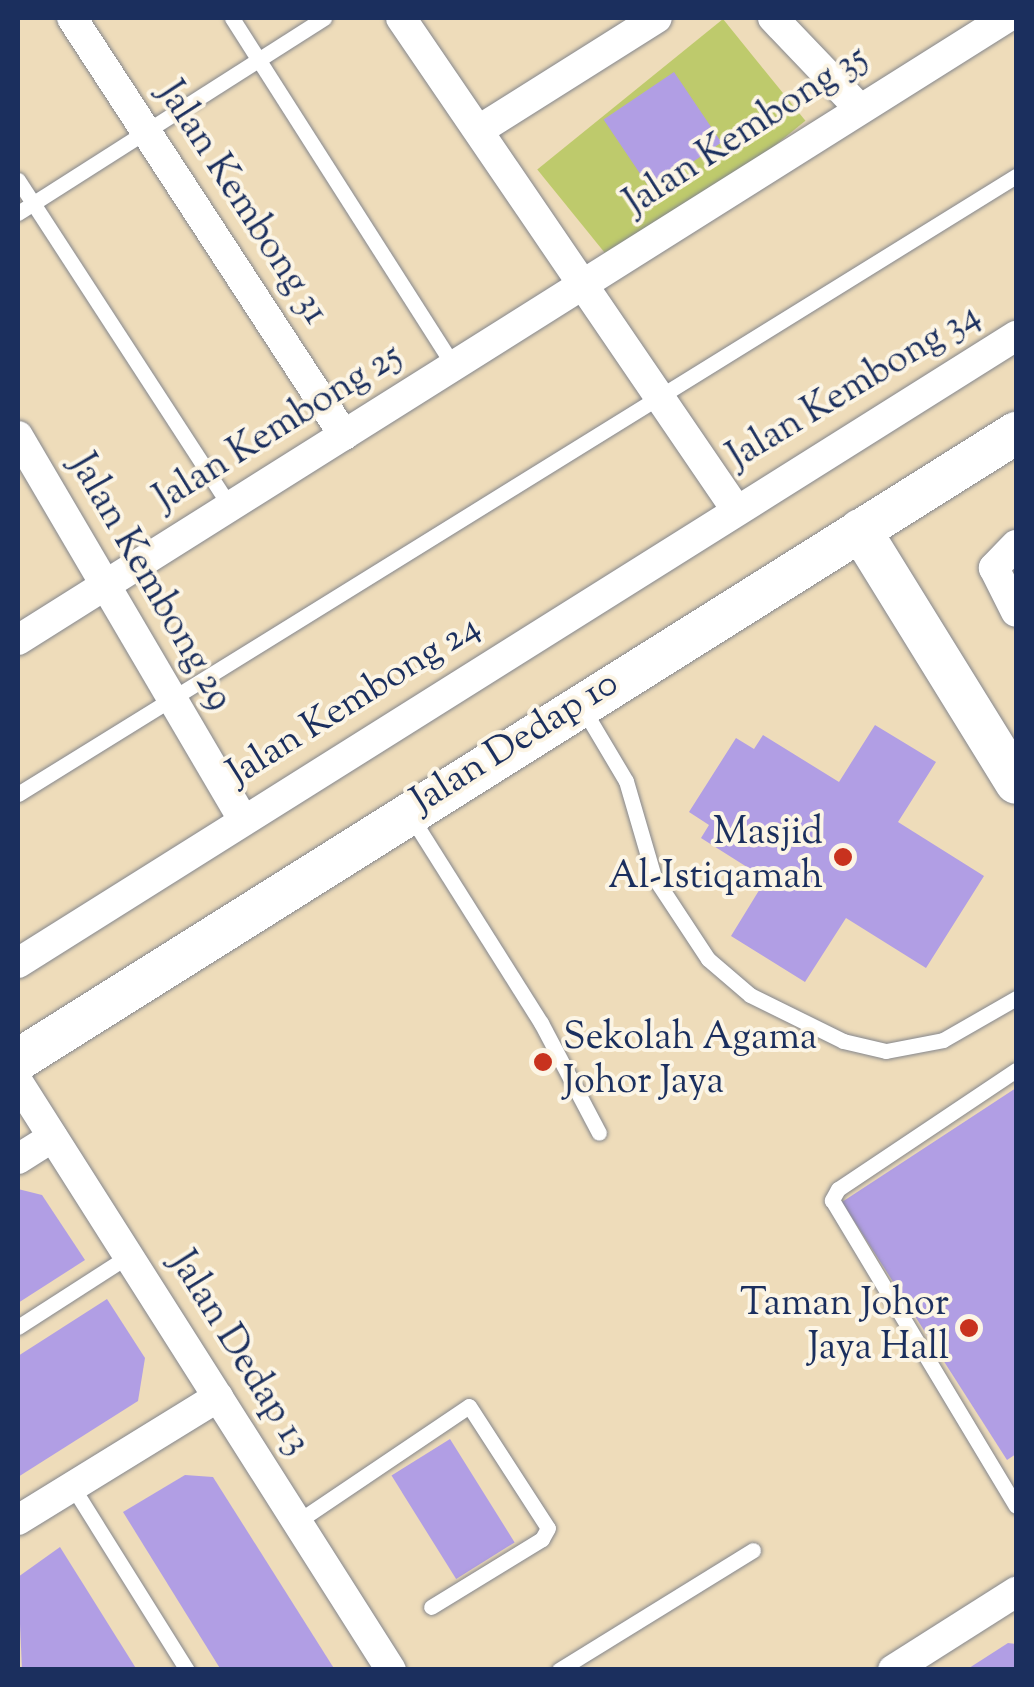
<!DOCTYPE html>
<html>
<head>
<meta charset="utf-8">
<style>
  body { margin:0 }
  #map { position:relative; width:1034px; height:1687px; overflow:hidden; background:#eedcba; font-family:"Sorts Mill Goudy",serif }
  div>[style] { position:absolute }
  .green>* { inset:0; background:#beca6c; transform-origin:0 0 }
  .building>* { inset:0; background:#b19ee4; transform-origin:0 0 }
  .roads { filter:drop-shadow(0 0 2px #84868c) drop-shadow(0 0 2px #84868c) }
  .lane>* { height:15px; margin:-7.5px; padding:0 7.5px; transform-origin:7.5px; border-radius:7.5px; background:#fff }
  .street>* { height:30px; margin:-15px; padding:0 15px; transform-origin:15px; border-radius:15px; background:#fff }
  .secondary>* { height:42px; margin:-21px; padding:0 21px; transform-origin:21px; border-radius:21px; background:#fff }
  .dots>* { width:28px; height:28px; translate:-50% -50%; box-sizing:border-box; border:5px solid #fcf5e5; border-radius:50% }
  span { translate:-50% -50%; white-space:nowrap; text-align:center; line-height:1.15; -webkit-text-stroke:8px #fcf5e5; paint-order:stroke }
  .street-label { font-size:38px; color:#1b2f5e }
  .poi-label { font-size:38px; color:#1b2f5e }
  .right { translate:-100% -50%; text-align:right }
  .left { translate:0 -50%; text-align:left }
  .frame { position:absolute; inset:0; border:20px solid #1b2f5e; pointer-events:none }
</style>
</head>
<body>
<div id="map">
  <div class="green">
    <i style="left:723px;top:19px;width:131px;height:239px;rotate:51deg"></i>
  </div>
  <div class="building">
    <i style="left:674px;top:72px;width:85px;height:85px;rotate:56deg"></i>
    <i style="clip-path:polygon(875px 725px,936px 762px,898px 822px,984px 876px,926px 968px,846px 918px,805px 982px,731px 936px,766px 879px,701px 838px,709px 825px,689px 812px,736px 738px,754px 749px,763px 735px,839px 782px)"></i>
    <i style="clip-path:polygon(1016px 1088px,1016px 1454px,1007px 1460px,842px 1202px)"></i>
    <i style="clip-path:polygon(18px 1189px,42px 1195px,85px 1260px,18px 1303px)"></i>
    <i style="clip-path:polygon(107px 1299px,145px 1358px,138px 1401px,18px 1477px,18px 1356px)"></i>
    <i style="left:450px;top:1439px;width:122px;height:69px;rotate:58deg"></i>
    <i style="clip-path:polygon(185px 1475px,213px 1477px,335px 1670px,221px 1670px,123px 1512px)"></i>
    <i style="clip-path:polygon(60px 1547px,137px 1670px,22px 1670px,18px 1577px)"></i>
    <i style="clip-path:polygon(1008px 1643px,1016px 1644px,1016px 1670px,966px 1670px)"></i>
  </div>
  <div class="roads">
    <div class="lane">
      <i style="left:232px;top:18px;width:413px;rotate:57.5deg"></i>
      <i style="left:18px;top:180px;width:389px;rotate:57deg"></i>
      <i style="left:18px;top:213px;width:363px;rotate:-32.5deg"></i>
      <i style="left:582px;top:707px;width:86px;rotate:59.3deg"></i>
      <i style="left:626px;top:781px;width:100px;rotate:73.7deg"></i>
      <i style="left:654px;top:877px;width:98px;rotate:56.6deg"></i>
      <i style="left:708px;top:959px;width:55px;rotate:40.6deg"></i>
      <i style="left:750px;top:995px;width:104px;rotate:26.3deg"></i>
      <i style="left:843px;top:1041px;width:44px;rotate:13.1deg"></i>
      <i style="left:886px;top:1051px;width:58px;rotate:-10.9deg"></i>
      <i style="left:943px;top:1040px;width:84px;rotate:-29.9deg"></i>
      <i style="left:18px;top:794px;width:1174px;rotate:-31.77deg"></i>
      <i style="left:410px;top:815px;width:246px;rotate:57.8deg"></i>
      <i style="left:541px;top:1023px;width:124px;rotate:62.2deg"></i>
      <i style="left:1016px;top:1070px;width:214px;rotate:146.2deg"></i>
      <i style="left:838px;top:1189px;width:13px;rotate:119deg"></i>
      <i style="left:832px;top:1200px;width:357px;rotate:59deg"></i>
      <i style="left:18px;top:1327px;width:131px;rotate:-32.8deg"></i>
      <i style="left:72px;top:1486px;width:217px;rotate:58deg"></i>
      <i style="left:297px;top:1522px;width:207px;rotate:-34deg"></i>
      <i style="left:469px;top:1406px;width:145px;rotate:57.1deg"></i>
      <i style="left:548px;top:1528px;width:13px;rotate:119deg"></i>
      <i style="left:542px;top:1539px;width:130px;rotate:148.5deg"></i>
      <i style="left:559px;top:1670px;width:228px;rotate:-31.7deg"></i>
    </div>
    <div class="street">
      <i style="left:72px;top:18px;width:498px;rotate:56.9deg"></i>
      <i style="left:401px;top:18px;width:593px;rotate:55.72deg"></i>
      <i style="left:773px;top:18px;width:124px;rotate:46.3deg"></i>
      <i style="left:479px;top:130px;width:210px;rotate:-32.2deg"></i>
      <i style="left:18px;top:436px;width:445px;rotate:59.6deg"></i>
      <i style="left:1016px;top:545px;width:32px;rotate:134deg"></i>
      <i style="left:994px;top:568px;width:49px;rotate:63.4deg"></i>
      <i style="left:18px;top:640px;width:1167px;rotate:-32.19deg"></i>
      <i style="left:18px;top:963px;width:1179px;rotate:-32.14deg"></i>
      <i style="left:18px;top:1082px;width:696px;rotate:57.61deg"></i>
      <i style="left:18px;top:1159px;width:41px;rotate:-32.2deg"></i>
      <i style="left:18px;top:1520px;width:235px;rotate:-31.6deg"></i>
      <i style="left:893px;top:1670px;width:146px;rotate:-32.4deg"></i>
    </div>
    <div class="secondary">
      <i style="left:860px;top:530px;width:297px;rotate:58.3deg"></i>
      <i style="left:18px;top:1060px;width:1179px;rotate:-32.14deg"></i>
    </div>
  </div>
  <div class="dots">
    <i style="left:843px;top:857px;background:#c8321e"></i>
    <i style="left:543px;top:1062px;background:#c8321e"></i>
    <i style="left:969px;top:1328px;background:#c8321e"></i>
  </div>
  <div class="street-label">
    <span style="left:747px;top:132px;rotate:-33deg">Jalan Kembong 35</span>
    <span style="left:241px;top:204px;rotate:57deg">Jalan Kembong 31</span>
    <span style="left:855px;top:388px;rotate:-31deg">Jalan Kembong 34</span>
    <span style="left:279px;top:429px;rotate:-32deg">Jalan Kembong 25</span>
    <span style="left:149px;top:583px;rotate:60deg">Jalan Kembong 29</span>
    <span style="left:355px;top:702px;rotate:-32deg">Jalan Kembong 24</span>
    <span style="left:516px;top:744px;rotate:-32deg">Jalan Dedap 10</span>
    <span style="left:238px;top:1354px;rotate:58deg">Jalan Dedap 13</span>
  </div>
  <div class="poi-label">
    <span class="right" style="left:823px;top:857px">Masjid<br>Al-Istiqamah</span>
    <span class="left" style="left:563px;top:1062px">Sekolah Agama<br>Johor Jaya</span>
    <span class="right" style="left:949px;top:1328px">Taman Johor<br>Jaya Hall</span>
  </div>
  <div class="frame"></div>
</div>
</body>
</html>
